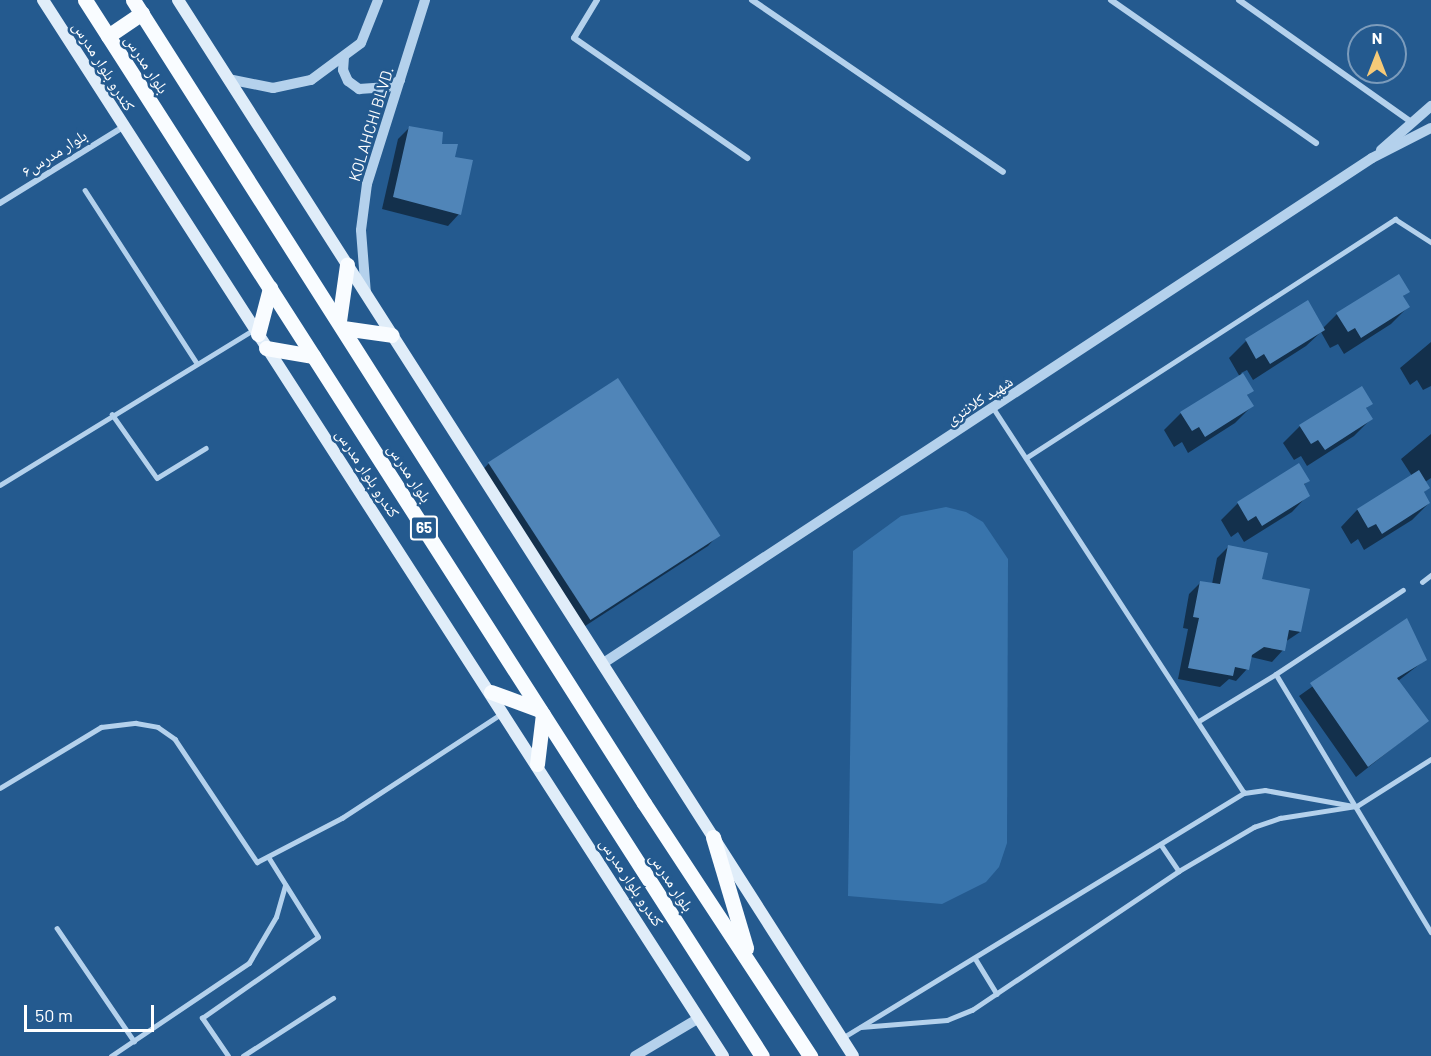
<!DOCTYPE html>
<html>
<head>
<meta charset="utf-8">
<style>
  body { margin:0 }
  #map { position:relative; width:1431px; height:1056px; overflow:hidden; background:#245a8f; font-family:Barlow,"Noto Naskh Arabic",sans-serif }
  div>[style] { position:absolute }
  .green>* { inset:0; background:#3874ac }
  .shadow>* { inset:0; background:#0007 }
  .building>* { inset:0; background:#5085b8; transform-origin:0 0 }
  .service>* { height:4.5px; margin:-2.25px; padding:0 2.25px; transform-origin:2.25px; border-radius:2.25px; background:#b4d1ec }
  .minor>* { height:6px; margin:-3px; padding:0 3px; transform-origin:3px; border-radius:3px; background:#b4d1ec }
  .tertiary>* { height:10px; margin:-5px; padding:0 5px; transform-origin:5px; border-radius:5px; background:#b4d1ec }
  .secondary>* { height:12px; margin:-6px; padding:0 6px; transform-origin:6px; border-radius:6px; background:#e0edf9 }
  .primary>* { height:15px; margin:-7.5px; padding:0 7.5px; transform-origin:7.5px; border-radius:7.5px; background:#f9fcff }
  span { translate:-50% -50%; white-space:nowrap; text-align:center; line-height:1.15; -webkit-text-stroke:5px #245a8f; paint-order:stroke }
  .shield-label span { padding:2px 4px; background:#245a8f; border:2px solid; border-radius:4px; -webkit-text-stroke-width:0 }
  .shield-label { font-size:15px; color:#fff; font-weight:700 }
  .street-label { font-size:16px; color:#fff }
  .north { position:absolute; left:1347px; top:24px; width:60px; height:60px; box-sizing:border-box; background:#245a8f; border:2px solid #7c9cbc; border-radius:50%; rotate:0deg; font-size:16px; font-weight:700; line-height:24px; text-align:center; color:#fff }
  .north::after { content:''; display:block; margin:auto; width:21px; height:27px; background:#f6ca78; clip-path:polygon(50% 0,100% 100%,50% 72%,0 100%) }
  .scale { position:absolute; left:24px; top:1005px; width:130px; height:27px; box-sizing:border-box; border:3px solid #fff; border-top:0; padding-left:8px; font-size:18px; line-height:21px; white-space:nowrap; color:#fff; -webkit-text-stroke:4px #245a8f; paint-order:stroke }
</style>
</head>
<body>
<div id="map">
  <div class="green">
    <i style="clip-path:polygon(946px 507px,966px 512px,983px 522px,1008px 559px,1007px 843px,999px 867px,986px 882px,942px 904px,848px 896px,853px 551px,901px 516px)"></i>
  </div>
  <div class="shadow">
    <i style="clip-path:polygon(409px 128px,441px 146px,453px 158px,459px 214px,448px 226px,382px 209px,398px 139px)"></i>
    <i style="clip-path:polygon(1408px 292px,1402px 297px,1408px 307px,1391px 324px,1344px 354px,1338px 344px,1330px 348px,1321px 332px,1306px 346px,1253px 380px,1247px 370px,1241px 373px,1252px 391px,1246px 396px,1252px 406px,1235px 423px,1188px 453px,1182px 442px,1174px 447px,1164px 430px,1181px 413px,1240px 377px,1229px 358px,1246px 341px,1307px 303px,1323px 328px,1337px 314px)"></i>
    <i style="clip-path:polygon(1431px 342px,1431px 386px,1423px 390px,1417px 380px,1410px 385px,1400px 368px)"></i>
    <i style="clip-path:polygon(1371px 404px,1365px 409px,1371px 419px,1354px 436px,1307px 466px,1301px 456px,1294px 460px,1283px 443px,1300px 426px)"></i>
    <i style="clip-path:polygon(1431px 434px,1431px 478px,1425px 482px,1428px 488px,1423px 493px,1429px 503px,1412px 520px,1364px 550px,1358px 539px,1351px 544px,1341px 527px,1357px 510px,1412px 476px,1401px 459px)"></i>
    <i style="clip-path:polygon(489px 463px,719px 534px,708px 546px,579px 630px,478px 475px)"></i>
    <i style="clip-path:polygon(1308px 480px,1303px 486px,1308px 495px,1292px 512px,1244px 542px,1238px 532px,1231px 537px,1221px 520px,1238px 503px)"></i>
    <i style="clip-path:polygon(1228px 547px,1300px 632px,1285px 642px,1283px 650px,1272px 662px,1251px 657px,1247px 669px,1236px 681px,1229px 679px,1220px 687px,1178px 679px,1188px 629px,1183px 628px,1189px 594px,1201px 582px,1212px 584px,1217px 558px)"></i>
    <i style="clip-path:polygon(1406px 620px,1425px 660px,1398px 681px,1427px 721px,1356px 777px,1299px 696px)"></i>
  </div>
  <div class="building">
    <i style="clip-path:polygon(409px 126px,443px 132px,442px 144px,458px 144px,455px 157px,473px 160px,461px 215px,393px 197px)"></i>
    <i style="clip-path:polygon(1399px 274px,1410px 292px,1403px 296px,1410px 307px,1361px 338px,1355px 328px,1348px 332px,1336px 313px)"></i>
    <i style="clip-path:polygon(1308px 300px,1325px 330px,1270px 364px,1264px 354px,1256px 359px,1245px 339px)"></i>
    <i style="clip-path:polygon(1243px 373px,1254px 391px,1247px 395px,1254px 406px,1205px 437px,1199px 427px,1192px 431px,1180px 412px)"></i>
    <i style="left:618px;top:378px;width:188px;height:155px;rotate:57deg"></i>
    <i style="clip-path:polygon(1362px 386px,1373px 404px,1366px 408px,1373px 419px,1325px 450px,1318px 440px,1311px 444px,1299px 425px)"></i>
    <i style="clip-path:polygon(1299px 463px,1310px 481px,1304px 484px,1310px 496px,1262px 526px,1256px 516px,1248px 521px,1237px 502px)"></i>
    <i style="clip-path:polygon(1419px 470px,1430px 488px,1424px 492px,1430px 503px,1382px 534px,1376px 524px,1368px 528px,1357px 509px)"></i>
    <i style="clip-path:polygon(1228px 545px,1268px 553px,1262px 579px,1310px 589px,1301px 632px,1289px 630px,1285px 651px,1264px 647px,1252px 655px,1249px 670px,1235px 667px,1233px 676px,1188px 668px,1199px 618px,1193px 617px,1200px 581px,1220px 584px)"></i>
    <i style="clip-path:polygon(1407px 618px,1427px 660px,1397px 678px,1429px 721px,1368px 767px,1310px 683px)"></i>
  </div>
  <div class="service">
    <i style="left:85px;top:190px;width:206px;rotate:57.1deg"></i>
    <i style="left:994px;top:409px;width:458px;rotate:56.9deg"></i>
    <i style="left:112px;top:414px;width:78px;rotate:54.9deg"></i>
    <i style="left:157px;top:478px;width:57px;rotate:-31.5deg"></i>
    <i style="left:1026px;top:458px;width:440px;rotate:-32.9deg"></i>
    <i style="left:1395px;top:219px;width:43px;rotate:32.6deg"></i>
    <i style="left:0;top:485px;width:297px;rotate:-31.5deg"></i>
    <i style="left:1422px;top:582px;width:11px;rotate:-38deg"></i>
    <i style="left:1276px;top:674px;width:152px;rotate:-33.5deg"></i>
    <i style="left:1199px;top:721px;width:90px;rotate:-31.4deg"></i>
    <i style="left:1276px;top:674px;width:301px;rotate:59deg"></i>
    <i style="left:0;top:788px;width:118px;rotate:-31.1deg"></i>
    <i style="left:101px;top:727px;width:35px;rotate:-7deg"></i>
    <i style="left:136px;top:723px;width:22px;rotate:10deg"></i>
    <i style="left:158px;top:727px;width:21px;rotate:35deg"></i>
    <i style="left:175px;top:739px;width:148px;rotate:56.3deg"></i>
    <i style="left:257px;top:862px;width:96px;rotate:-27.4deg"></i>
    <i style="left:342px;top:818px;width:190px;rotate:-33.2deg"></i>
    <i style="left:1162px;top:846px;width:30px;rotate:56deg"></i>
    <i style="left:57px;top:928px;width:137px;rotate:55.7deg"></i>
    <i style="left:975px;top:958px;width:42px;rotate:58.6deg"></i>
    <i style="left:861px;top:1027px;width:86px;rotate:-4.7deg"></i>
    <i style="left:947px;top:1020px;width:27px;rotate:-22deg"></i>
    <i style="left:972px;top:1010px;width:249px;rotate:-33.9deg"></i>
    <i style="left:1179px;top:871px;width:87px;rotate:-30.4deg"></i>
    <i style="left:1254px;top:827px;width:28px;rotate:-19deg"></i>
    <i style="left:1280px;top:818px;width:78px;rotate:-8.9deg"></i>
    <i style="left:1357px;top:806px;width:88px;rotate:-32.4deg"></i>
    <i style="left:844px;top:1037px;width:469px;rotate:-31.4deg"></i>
    <i style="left:1244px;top:793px;width:21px;rotate:-8deg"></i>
    <i style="left:1265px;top:790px;width:89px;rotate:10.3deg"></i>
    <i style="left:111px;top:1056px;width:166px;rotate:-34deg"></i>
    <i style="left:249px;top:963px;width:53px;rotate:-59.6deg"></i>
    <i style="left:276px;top:917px;width:33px;rotate:-74deg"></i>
    <i style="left:228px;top:1056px;width:46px;rotate:-124.4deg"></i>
    <i style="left:202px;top:1018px;width:141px;rotate:-34.9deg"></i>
    <i style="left:318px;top:937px;width:94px;rotate:-122deg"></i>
    <i style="left:243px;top:1056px;width:107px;rotate:-32.8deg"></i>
  </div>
  <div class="minor">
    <i style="left:597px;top:0;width:44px;rotate:121.2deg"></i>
    <i style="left:574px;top:38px;width:211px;rotate:34.7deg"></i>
    <i style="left:752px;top:0;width:304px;rotate:34.4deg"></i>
    <i style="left:1111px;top:0;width:250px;rotate:34.9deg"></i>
    <i style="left:1239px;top:0;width:211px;rotate:35.3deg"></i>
    <i style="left:0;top:203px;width:145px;rotate:-31.7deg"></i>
  </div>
  <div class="tertiary">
    <i style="left:344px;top:57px;width:13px;rotate:94deg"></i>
    <i style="left:343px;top:70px;width:12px;rotate:66deg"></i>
    <i style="left:348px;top:81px;width:14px;rotate:36deg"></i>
    <i style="left:359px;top:89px;width:29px;rotate:-4deg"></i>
    <i style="left:388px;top:87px;width:14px;rotate:-30deg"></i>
    <i style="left:228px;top:79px;width:46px;rotate:11.3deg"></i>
    <i style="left:273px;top:88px;width:39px;rotate:-12deg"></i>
    <i style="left:311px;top:80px;width:62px;rotate:-36.5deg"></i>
    <i style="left:361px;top:43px;width:46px;rotate:-68.4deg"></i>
    <i style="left:1381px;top:150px;width:67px;rotate:-41.3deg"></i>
    <i style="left:366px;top:294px;width:64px;rotate:-94.5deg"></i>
    <i style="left:361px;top:230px;width:46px;rotate:-82.6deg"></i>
    <i style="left:367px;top:184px;width:193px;rotate:-72.5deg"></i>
    <i style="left:602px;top:664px;width:921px;rotate:-33.31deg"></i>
    <i style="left:1372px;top:158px;width:66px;rotate:-27deg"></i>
    <i style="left:635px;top:1056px;width:74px;rotate:-30.7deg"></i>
  </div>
  <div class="secondary">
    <i style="left:43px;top:0;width:1256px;rotate:57.22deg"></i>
    <i style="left:178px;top:0;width:1253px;rotate:57.41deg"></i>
  </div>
  <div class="primary">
    <i style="left:85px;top:0;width:1254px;rotate:57.34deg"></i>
    <i style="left:133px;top:0;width:952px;rotate:57.53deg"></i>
    <i style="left:644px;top:803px;width:303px;rotate:56.7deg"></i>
    <i style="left:108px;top:36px;width:41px;rotate:-34.1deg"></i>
    <i style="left:339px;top:321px;width:57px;rotate:-81.9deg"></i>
    <i style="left:343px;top:328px;width:49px;rotate:8.1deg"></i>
    <i style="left:258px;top:334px;width:48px;rotate:-75.4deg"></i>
    <i style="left:266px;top:348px;width:48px;rotate:9.7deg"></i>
    <i style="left:491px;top:692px;width:52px;rotate:20.2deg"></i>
    <i style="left:537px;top:764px;width:50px;rotate:-83.2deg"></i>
    <i style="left:713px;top:837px;width:116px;rotate:73.4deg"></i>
  </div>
  <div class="shield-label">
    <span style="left:424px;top:528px">65</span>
  </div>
  <div class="street-label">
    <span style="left:147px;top:64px;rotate:57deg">بلوار مدرس</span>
    <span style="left:104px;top:66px;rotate:58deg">کندرو بلوار مدرس</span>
    <span style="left:371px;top:124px;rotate:-73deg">KOLAHCHI BLVD.</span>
    <span style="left:54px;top:153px;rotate:-32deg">بلوار مدرس۶</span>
    <span style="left:979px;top:400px;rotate:-33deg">شهید کلانتری</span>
    <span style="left:368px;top:473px;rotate:57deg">کندرو بلوار مدرس</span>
    <span style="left:410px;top:473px;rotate:57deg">بلوار مدرس</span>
    <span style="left:632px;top:882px;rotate:57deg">کندرو بلوار مدرس</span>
    <span style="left:672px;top:882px;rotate:57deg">بلوار مدرس</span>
  </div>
  <div class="north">N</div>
  <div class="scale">50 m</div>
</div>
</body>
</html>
